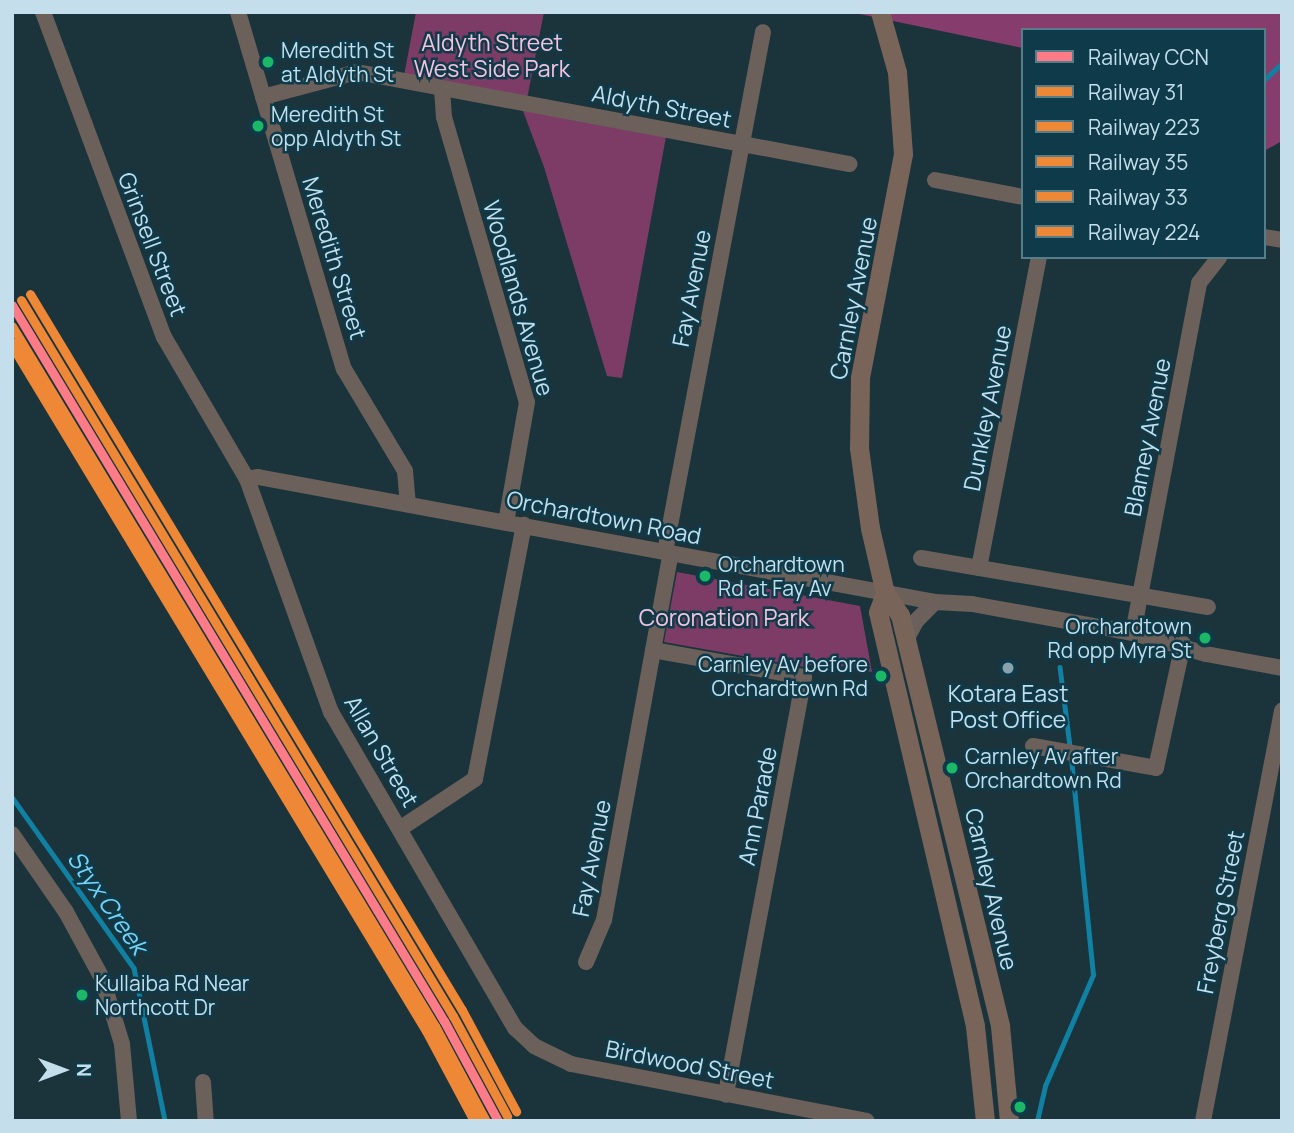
<!DOCTYPE html>
<html>
<head>
<meta charset="utf-8">
<style>
  body { margin:0 }
  #map { position:relative; width:1294px; height:1133px; overflow:hidden; background:#1b343c; font-family:Manrope,sans-serif }
  div>[style] { position:absolute }
  .green>* { inset:0; background:#7c3c66 }
  .forest>* { inset:0; background:#863d6d }
  .stream>* { height:4.5px; margin:-2.25px; padding:0 2.25px; transform-origin:2.25px; border-radius:2.25px; background:#1181a3 }
  .minor>* { height:16px; margin:-8px; padding:0 8px; transform-origin:8px; border-radius:8px; background:#6c605a }
  .major>* { height:19px; margin:-9.5px; padding:0 9.5px; transform-origin:9.5px; border-radius:9.5px; background:#79645a }
  .rail-1>* { height:9px; margin:-4.5px; padding:0 4.5px; transform-origin:4.5px; border-radius:4.5px; background:#fd7b86 }
  .rail-2>* { height:9px; margin:-4.5px; padding:0 4.5px; transform-origin:4.5px; border-radius:4.5px; background:#ee8837 }
  .rail-3>* { height:9px; margin:-4.5px; padding:0 4.5px; transform-origin:4.5px; border-radius:4.5px; background:#ee8837 }
  .rail-4>* { height:9px; margin:-4.5px; padding:0 4.5px; transform-origin:4.5px; border-radius:4.5px; background:#ee8837 }
  .rail-5>* { height:9px; margin:-4.5px; padding:0 4.5px; transform-origin:4.5px; border-radius:4.5px; background:#ee8837 }
  .rail-6>* { height:9px; margin:-4.5px; padding:0 4.5px; transform-origin:4.5px; border-radius:4.5px; background:#ee8837 }
  .dots>* { width:19px; height:19px; translate:-50% -50%; box-sizing:border-box; border:4px solid #0e3a49; border-radius:50% }
  span { translate:-50% -50%; white-space:nowrap; text-align:center; line-height:1.15; -webkit-text-stroke:5px #0e3a49; paint-order:stroke }
  .bus-label { font-size:21px; color:#c4dfeb }
  .left { translate:0 -50%; text-align:left }
  .right { translate:-100% -50%; text-align:right }
  .park-label { font-size:23px; color:#f5c3de }
  .street-label { font-size:23px; color:#c4dfeb }
  .poi-label { font-size:23px; color:#c4dfeb }
  .water-label { font-size:24px; color:#78d2f5; font-style:italic }
  .frame { position:absolute; inset:0; border:14px solid #c4dfeb; pointer-events:none }
  .legend { position:absolute; left:1021px; top:28px; width:245px; height:231px; box-sizing:border-box; background:#0e3a49; border:2px solid #577c8a; margin:0; padding:9px 12px; list-style:none; font-size:21px; color:#c4dfeb }
  .legend li { display:flex; align-items:center; gap:14px; height:35px }
  .legend b { width:35px; border:2px solid #577c8a }
  .north { position:absolute; left:28px; top:1035px; width:70px; height:70px; -webkit-text-stroke:5px #0e3a49; paint-order:stroke; rotate:90deg; font-size:19px; font-weight:700; line-height:28px; text-align:center; color:#c4dfeb }
  .north::after { content:''; display:block; margin:auto; width:24px; height:32px; background:#c4dfeb; clip-path:polygon(50% 0,100% 100%,50% 72%,0 100%) }
</style>
</head>
<body>
<div id="map">
  <div class="green">
    <i style="clip-path:polygon(416px 12px,544px 12px,526px 104px,667px 131px,622px 378px,607px 376px,544px 167px,520px 103px,403px 81px)"></i>
    <i style="clip-path:polygon(677px 572px,860px 606px,872px 672px,820px 662px,805px 667px,664px 642px)"></i>
  </div>
  <div class="forest">
    <i style="clip-path:polygon(850px 12px,1282px 12px,1282px 141px,1264px 151px,1264px 30px,1023px 30px,1023px 48px)"></i>
  </div>
  <div class="stream">
    <i style="left:1264px;top:80px;width:25px;rotate:-43deg"></i>
    <i style="left:1060px;top:667px;width:80px;rotate:82.8deg"></i>
    <i style="left:12px;top:797px;width:210px;rotate:54.5deg"></i>
    <i style="left:134px;top:968px;width:156px;rotate:78.5deg"></i>
    <i style="left:1037px;top:1121px;width:36px;rotate:-77deg"></i>
    <i style="left:1045px;top:1086px;width:121px;rotate:-66.6deg"></i>
    <i style="left:1093px;top:975px;width:216px;rotate:-95.8deg"></i>
  </div>
  <div class="minor">
    <i style="left:43px;top:12px;width:347px;rotate:69.6deg"></i>
    <i style="left:164px;top:337px;width:164px;rotate:59.7deg"></i>
    <i style="left:247px;top:479px;width:248px;rotate:70.2deg"></i>
    <i style="left:331px;top:712px;width:366px;rotate:59.8deg"></i>
    <i style="left:515px;top:1028px;width:26px;rotate:43deg"></i>
    <i style="left:534px;top:1046px;width:41px;rotate:25.9deg"></i>
    <i style="left:571px;top:1064px;width:301px;rotate:10.9deg"></i>
    <i style="left:238px;top:12px;width:372px;rotate:73.5deg"></i>
    <i style="left:344px;top:369px;width:119px;rotate:59.1deg"></i>
    <i style="left:405px;top:471px;width:33px;rotate:85deg"></i>
    <i style="left:442px;top:89px;width:28px;rotate:86deg"></i>
    <i style="left:444px;top:117px;width:297px;rotate:73.8deg"></i>
    <i style="left:527px;top:402px;width:122px;rotate:99.9deg"></i>
    <i style="left:263px;top:97px;width:97px;rotate:-14.9deg"></i>
    <i style="left:357px;top:72px;width:501px;rotate:10.59deg"></i>
    <i style="left:935px;top:180px;width:90px;rotate:10.9deg"></i>
    <i style="left:1264px;top:237px;width:18px;rotate:9deg"></i>
    <i style="left:247px;top:479px;width:11px;rotate:-10deg"></i>
    <i style="left:258px;top:477px;width:688px;rotate:10.46deg"></i>
    <i style="left:935px;top:602px;width:37px;rotate:3deg"></i>
    <i style="left:972px;top:604px;width:164px;rotate:10.2deg"></i>
    <i style="left:1133px;top:633px;width:76px;rotate:16deg"></i>
    <i style="left:1206px;top:654px;width:77px;rotate:10.4deg"></i>
    <i style="left:665px;top:552px;width:529px;rotate:-79.33deg"></i>
    <i style="left:921px;top:558px;width:291px;rotate:9.7deg"></i>
    <i style="left:979px;top:568px;width:317px;rotate:-79.1deg"></i>
    <i style="left:1133px;top:633px;width:356px;rotate:-79.3deg"></i>
    <i style="left:1199px;top:283px;width:33px;rotate:-52deg"></i>
    <i style="left:906px;top:640px;width:21px;rotate:-62deg"></i>
    <i style="left:916px;top:621px;width:27px;rotate:-45deg"></i>
    <i style="left:653px;top:650px;width:153px;rotate:10.1deg"></i>
    <i style="left:804px;top:677px;width:425px;rotate:100.6deg"></i>
    <i style="left:1033px;top:746px;width:125px;rotate:10.1deg"></i>
    <i style="left:1156px;top:768px;width:127px;rotate:-77.7deg"></i>
    <i style="left:401px;top:828px;width:89px;rotate:-33.5deg"></i>
    <i style="left:475px;top:779px;width:259px;rotate:-79.1deg"></i>
    <i style="left:12px;top:834px;width:95px;rotate:55.3deg"></i>
    <i style="left:66px;top:912px;width:75px;rotate:61.4deg"></i>
    <i style="left:102px;top:978px;width:69px;rotate:73.1deg"></i>
    <i style="left:122px;top:1044px;width:77px;rotate:84.8deg"></i>
    <i style="left:586px;top:962px;width:46px;rotate:-66.8deg"></i>
    <i style="left:604px;top:920px;width:373px;rotate:-79.7deg"></i>
    <i style="left:203px;top:1082px;width:39px;rotate:86deg"></i>
    <i style="left:1203px;top:1121px;width:418px;rotate:-79.1deg"></i>
  </div>
  <div class="major">
    <i style="left:880px;top:12px;width:62px;rotate:74.2deg"></i>
    <i style="left:897px;top:72px;width:82px;rotate:85.8deg"></i>
    <i style="left:903px;top:154px;width:228px;rotate:100.9deg"></i>
    <i style="left:860px;top:378px;width:70px;rotate:90.8deg"></i>
    <i style="left:859px;top:448px;width:81px;rotate:82.2deg"></i>
    <i style="left:870px;top:528px;width:67px;rotate:77deg"></i>
    <i style="left:885px;top:593px;width:27px;rotate:56deg"></i>
    <i style="left:900px;top:615px;width:423px;rotate:76.3deg"></i>
    <i style="left:1000px;top:1026px;width:95px;rotate:84.6deg"></i>
    <i style="left:885px;top:593px;width:20px;rotate:110deg"></i>
    <i style="left:878px;top:612px;width:425px;rotate:76.8deg"></i>
    <i style="left:975px;top:1026px;width:96px;rotate:84deg"></i>
  </div>
  <div class="rail-1">
    <i style="left:12px;top:305px;width:836px;rotate:58.9deg"></i>
    <i style="left:444px;top:1021px;width:114px;rotate:61.6deg"></i>
  </div>
  <div class="rail-2">
    <i style="left:12px;top:326px;width:818px;rotate:58.86deg"></i>
    <i style="left:435px;top:1026px;width:108px;rotate:61.8deg"></i>
  </div>
  <div class="rail-3">
    <i style="left:21px;top:300px;width:836px;rotate:58.9deg"></i>
    <i style="left:453px;top:1016px;width:114px;rotate:61.6deg"></i>
  </div>
  <div class="rail-4">
    <i style="left:12px;top:346px;width:800px;rotate:58.85deg"></i>
    <i style="left:426px;top:1031px;width:102px;rotate:61.9deg"></i>
  </div>
  <div class="rail-5">
    <i style="left:30px;top:294px;width:836px;rotate:58.9deg"></i>
    <i style="left:462px;top:1010px;width:115px;rotate:61.9deg"></i>
  </div>
  <div class="rail-6">
    <i style="left:12px;top:342px;width:790px;rotate:58.82deg"></i>
    <i style="left:421px;top:1018px;width:117px;rotate:61.5deg"></i>
  </div>
  <div class="dots">
    <i style="left:268px;top:62px;background:#1ab867"></i>
    <i style="left:258px;top:126px;background:#1ab867"></i>
    <i style="left:705px;top:576px;background:#1ab867"></i>
    <i style="left:1205px;top:638px;background:#1ab867"></i>
    <i style="left:1008px;top:668px;background:#89a3ae"></i>
    <i style="left:881px;top:676px;background:#1ab867"></i>
    <i style="left:952px;top:768px;background:#1ab867"></i>
    <i style="left:82px;top:995px;background:#1ab867"></i>
    <i style="left:1020px;top:1107px;background:#1ab867"></i>
  </div>
  <div class="bus-label">
    <span class="left" style="left:281px;top:62px">Meredith St<br>at Aldyth St</span>
    <span class="left" style="left:271px;top:126px">Meredith St<br>opp Aldyth St</span>
    <span class="left" style="left:718px;top:576px">Orchardtown<br>Rd at Fay Av</span>
    <span class="right" style="left:1192px;top:638px">Orchardtown<br>Rd opp Myra St</span>
    <span class="right" style="left:868px;top:676px">Carnley Av before<br>Orchardtown Rd</span>
    <span class="left" style="left:965px;top:768px">Carnley Av after<br>Orchardtown Rd</span>
    <span class="left" style="left:95px;top:995px">Kullaiba Rd Near<br>Northcott Dr</span>
  </div>
  <div class="park-label">
    <span style="left:492px;top:55px">Aldyth Street<br>West Side Park</span>
    <span style="left:724px;top:617px">Coronation Park</span>
  </div>
  <div class="street-label">
    <span style="left:662px;top:106px;rotate:11deg">Aldyth Street</span>
    <span style="left:153px;top:244px;rotate:69deg">Grinsell Street</span>
    <span style="left:335px;top:258px;rotate:73deg">Meredith Street</span>
    <span style="left:691px;top:288px;rotate:-79deg">Fay Avenue</span>
    <span style="left:519px;top:298px;rotate:74deg">Woodlands Avenue</span>
    <span style="left:853px;top:298px;rotate:-79deg">Carnley Avenue</span>
    <span style="left:987px;top:408px;rotate:-79deg">Dunkley Avenue</span>
    <span style="left:1147px;top:437px;rotate:-79deg">Blamey Avenue</span>
    <span style="left:604px;top:517px;rotate:11deg">Orchardtown Road</span>
    <span style="left:382px;top:751px;rotate:60deg">Allan Street</span>
    <span style="left:757px;top:806px;rotate:-79deg">Ann Parade</span>
    <span style="left:591px;top:858px;rotate:-79deg">Fay Avenue</span>
    <span style="left:992px;top:889px;rotate:77deg">Carnley Avenue</span>
    <span style="left:1220px;top:912px;rotate:-79deg">Freyberg Street</span>
    <span style="left:690px;top:1064px;rotate:11deg">Birdwood Street</span>
  </div>
  <div class="poi-label">
    <span style="left:1008px;top:706px">Kotara East<br>Post Office</span>
  </div>
  <div class="water-label">
    <span style="left:108px;top:902px;rotate:55deg">Styx Creek</span>
  </div>
  <div class="frame"></div>
  <ul class="legend">
  <li><b style="height:9px;background:#fd7b86"></b>Railway CCN</li>
  <li><b style="height:9px;background:#ee8837"></b>Railway 31</li>
  <li><b style="height:9px;background:#ee8837"></b>Railway 223</li>
  <li><b style="height:9px;background:#ee8837"></b>Railway 35</li>
  <li><b style="height:9px;background:#ee8837"></b>Railway 33</li>
  <li><b style="height:9px;background:#ee8837"></b>Railway 224</li>
  </ul>
  <div class="north">N</div>
</div>
</body>
</html>
